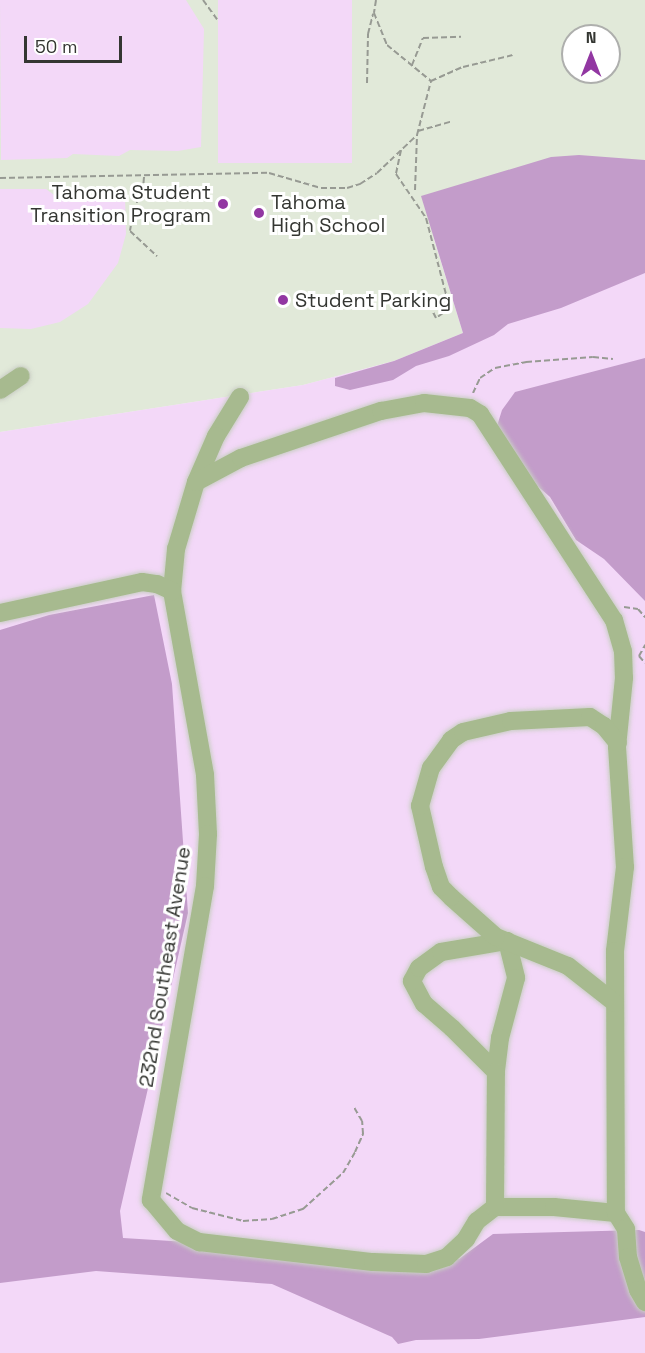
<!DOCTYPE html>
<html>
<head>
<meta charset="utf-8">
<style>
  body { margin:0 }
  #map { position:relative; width:645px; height:1353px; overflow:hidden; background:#eff4ea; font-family:"Space Grotesk",sans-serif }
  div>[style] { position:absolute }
  .built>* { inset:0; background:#e1e9d9 }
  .green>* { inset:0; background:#f3d8f8; transform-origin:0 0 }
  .forest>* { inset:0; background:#c39cca }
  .path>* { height:2px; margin-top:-1px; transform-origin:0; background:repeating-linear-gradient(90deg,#979a93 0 6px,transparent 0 9px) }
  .roads { filter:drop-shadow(0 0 2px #cacec5) drop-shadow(0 0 2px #cacec5) }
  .minor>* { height:18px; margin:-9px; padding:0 9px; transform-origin:9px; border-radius:9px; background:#a7ba8f }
  .dots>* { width:16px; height:16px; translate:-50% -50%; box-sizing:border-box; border:3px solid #fff; border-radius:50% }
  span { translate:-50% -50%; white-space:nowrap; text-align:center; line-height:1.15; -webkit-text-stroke:6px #fff; paint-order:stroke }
  .poi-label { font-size:20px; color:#343632 }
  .right { translate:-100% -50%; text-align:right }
  .left { translate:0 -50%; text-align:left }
  .street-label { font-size:20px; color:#343632 }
  .north { position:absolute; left:561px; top:24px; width:60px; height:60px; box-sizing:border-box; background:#fff; border:2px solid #aeafad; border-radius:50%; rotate:0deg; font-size:16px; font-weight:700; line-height:24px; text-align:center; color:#343632 }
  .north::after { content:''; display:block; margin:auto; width:21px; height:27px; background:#9237a2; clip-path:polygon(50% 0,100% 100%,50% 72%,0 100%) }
  .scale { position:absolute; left:24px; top:36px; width:98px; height:27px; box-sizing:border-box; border:3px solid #343632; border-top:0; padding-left:8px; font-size:18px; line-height:21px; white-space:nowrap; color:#343632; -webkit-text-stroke:4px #fff; paint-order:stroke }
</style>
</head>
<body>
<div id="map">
  <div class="built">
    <i style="clip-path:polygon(evenodd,0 0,645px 0,645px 182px,434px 239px,463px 333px,394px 361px,303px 385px,0 432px,0 0,573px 36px,609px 36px,609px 72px,573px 72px,573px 36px)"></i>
  </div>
  <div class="green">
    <i style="clip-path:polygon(0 0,186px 0,204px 29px,201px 147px,178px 151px,130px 150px,119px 156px,73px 154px,67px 158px,1px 160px)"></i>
    <i style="left:218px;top:0;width:134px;height:163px"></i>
    <i style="clip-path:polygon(645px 182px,645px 1353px,0 1353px,0 432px,303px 385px,394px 361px,463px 333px,434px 239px)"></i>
    <i style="clip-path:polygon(0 189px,46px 189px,54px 195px,125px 196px,126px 234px,118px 263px,88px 304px,60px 322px,31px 329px,0 328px)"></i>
  </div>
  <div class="forest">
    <i style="clip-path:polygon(579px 155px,645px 160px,645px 273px,561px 308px,508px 324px,494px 335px,449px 356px,416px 366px,393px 380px,350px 390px,335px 386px,335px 378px,394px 361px,463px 333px,421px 196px,551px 157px)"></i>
    <i style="clip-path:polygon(645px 358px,645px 601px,604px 559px,576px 540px,550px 497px,534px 483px,497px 426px,502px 410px,515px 392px)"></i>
    <i style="clip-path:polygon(154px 595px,172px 684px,188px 913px,120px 1211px,123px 1238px,459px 1259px,493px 1234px,639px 1230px,645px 1232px,645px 1317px,479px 1339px,416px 1340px,398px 1344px,392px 1337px,272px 1284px,96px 1271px,0 1283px,0 630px,49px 615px)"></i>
  </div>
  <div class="path">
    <i style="left:203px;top:0;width:24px;rotate:54deg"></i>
    <i style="left:376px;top:0;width:13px;rotate:99deg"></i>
    <i style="left:374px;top:13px;width:35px;rotate:68deg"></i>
    <i style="left:387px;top:45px;width:57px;rotate:39.3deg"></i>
    <i style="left:412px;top:65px;width:29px;rotate:-68deg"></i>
    <i style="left:423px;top:38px;width:38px;rotate:-2deg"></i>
    <i style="left:367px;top:83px;width:49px;rotate:-88.8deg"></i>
    <i style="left:368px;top:34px;width:21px;rotate:-76deg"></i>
    <i style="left:418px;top:131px;width:35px;rotate:-16deg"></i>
    <i style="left:401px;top:150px;width:25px;rotate:102deg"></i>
    <i style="left:396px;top:174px;width:53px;rotate:55.7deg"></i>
    <i style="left:426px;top:218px;width:87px;rotate:75.3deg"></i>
    <i style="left:448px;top:302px;width:12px;rotate:114deg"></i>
    <i style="left:443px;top:313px;width:9px;rotate:144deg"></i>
    <i style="left:436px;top:318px;width:7px;rotate:-117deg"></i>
    <i style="left:144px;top:177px;width:12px;rotate:95deg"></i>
    <i style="left:143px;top:189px;width:21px;rotate:115deg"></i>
    <i style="left:134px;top:208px;width:23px;rotate:100deg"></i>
    <i style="left:130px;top:231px;width:37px;rotate:43deg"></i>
    <i style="left:0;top:178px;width:269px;rotate:-1.1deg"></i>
    <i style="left:269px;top:173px;width:54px;rotate:16.1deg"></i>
    <i style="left:321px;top:188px;width:26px"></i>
    <i style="left:347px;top:188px;width:14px;rotate:-17deg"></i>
    <i style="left:360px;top:184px;width:20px;rotate:-33deg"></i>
    <i style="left:377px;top:173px;width:55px;rotate:-43.5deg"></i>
    <i style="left:415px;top:190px;width:55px;rotate:-87.9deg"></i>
    <i style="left:417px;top:135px;width:56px;rotate:-75.5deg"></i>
    <i style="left:431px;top:81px;width:35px;rotate:-24deg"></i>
    <i style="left:463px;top:67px;width:51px;rotate:-13.5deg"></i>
    <i style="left:473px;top:393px;width:17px;rotate:-65deg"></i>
    <i style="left:480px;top:378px;width:18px;rotate:-34deg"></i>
    <i style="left:495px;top:368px;width:32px;rotate:-11deg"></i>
    <i style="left:526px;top:362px;width:67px;rotate:-4.3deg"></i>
    <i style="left:593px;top:357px;width:20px;rotate:6deg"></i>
    <i style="left:624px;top:607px;width:14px;rotate:8deg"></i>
    <i style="left:638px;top:609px;width:11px;rotate:49deg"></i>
    <i style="left:639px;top:656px;width:13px;rotate:-61deg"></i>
    <i style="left:639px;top:656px;width:9px;rotate:49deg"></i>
    <i style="left:166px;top:1193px;width:30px;rotate:30deg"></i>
    <i style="left:192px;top:1208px;width:53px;rotate:14.3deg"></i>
    <i style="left:243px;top:1221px;width:29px;rotate:-4deg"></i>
    <i style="left:272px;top:1219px;width:33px;rotate:-18deg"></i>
    <i style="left:303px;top:1209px;width:54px;rotate:-42deg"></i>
    <i style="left:343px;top:1173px;width:24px;rotate:-60deg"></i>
    <i style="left:355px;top:1152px;width:20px;rotate:-66deg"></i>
    <i style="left:363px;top:1134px;width:13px;rotate:-94deg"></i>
    <i style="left:362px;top:1121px;width:16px;rotate:-120deg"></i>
  </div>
  <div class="roads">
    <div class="minor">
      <i style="left:0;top:390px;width:25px;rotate:-34deg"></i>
      <i style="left:240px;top:397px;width:46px;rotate:121.6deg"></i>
      <i style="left:216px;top:436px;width:50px;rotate:113.5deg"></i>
      <i style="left:196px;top:482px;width:70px;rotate:106.6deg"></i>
      <i style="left:176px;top:549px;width:42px;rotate:95.4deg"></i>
      <i style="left:172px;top:591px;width:187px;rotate:79.8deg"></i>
      <i style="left:205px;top:775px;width:59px;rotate:87.1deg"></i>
      <i style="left:208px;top:834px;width:52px;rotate:93.3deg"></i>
      <i style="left:205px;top:886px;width:319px;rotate:99.8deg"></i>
      <i style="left:151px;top:1200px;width:40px;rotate:50deg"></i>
      <i style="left:177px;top:1231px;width:25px;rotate:27deg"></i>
      <i style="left:199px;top:1242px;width:175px;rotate:6.6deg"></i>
      <i style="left:373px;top:1262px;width:53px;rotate:2.2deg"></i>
      <i style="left:426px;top:1264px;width:22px;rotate:-18deg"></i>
      <i style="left:447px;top:1257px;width:26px;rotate:-43deg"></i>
      <i style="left:466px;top:1239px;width:21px;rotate:-59deg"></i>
      <i style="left:477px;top:1221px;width:23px;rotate:-38deg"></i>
      <i style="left:495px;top:1207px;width:59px"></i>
      <i style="left:554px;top:1207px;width:62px;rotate:5.5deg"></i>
      <i style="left:616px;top:1213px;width:19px;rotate:58deg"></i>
      <i style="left:626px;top:1229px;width:28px;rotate:86deg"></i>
      <i style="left:628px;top:1257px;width:34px;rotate:73deg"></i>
      <i style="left:638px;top:1290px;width:14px;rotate:60deg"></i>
      <i style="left:196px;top:482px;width:51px;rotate:-28.1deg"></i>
      <i style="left:241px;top:458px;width:148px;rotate:-18.6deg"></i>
      <i style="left:381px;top:411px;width:44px;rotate:-10.5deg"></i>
      <i style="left:424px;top:403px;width:46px;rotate:6.2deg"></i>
      <i style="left:470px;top:408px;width:12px;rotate:31deg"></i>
      <i style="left:480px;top:414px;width:246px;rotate:57deg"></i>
      <i style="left:614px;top:620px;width:32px;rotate:74deg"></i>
      <i style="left:623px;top:651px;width:27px;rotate:88deg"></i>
      <i style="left:624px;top:678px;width:69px;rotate:95.8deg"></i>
      <i style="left:617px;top:747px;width:120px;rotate:86.2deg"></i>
      <i style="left:625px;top:867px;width:85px;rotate:96.8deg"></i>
      <i style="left:615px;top:951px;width:262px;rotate:89.8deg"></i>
      <i style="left:0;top:613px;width:145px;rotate:-12.3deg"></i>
      <i style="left:142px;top:582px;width:15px;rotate:8deg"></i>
      <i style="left:157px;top:584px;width:17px;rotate:25deg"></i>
      <i style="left:507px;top:941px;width:38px;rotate:76deg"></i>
      <i style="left:516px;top:978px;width:62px;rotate:104.9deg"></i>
      <i style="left:500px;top:1038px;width:34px;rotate:97deg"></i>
      <i style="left:496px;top:1072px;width:62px;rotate:-135deg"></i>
      <i style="left:452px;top:1028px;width:37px;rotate:-139deg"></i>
      <i style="left:424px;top:1004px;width:26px;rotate:-118deg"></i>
      <i style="left:412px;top:981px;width:15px;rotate:-62deg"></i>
      <i style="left:419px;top:968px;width:27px;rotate:-36deg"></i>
      <i style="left:441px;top:952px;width:67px;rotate:-9.5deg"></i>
      <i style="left:615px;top:1003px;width:60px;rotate:-141.8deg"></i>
      <i style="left:568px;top:966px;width:78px;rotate:-158.1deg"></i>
      <i style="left:496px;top:937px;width:60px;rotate:-138.4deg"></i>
      <i style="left:451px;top:897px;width:14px;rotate:-135deg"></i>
      <i style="left:441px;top:887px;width:21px;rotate:-109deg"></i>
      <i style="left:434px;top:867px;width:63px;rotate:-102.9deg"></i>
      <i style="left:420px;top:806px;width:40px;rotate:-74deg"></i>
      <i style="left:431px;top:768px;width:34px;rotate:-54deg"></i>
      <i style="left:451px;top:740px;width:14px;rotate:-34deg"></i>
      <i style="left:463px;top:732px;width:49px;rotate:-12.9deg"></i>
      <i style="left:511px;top:721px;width:79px;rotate:-2.9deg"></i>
      <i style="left:590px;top:717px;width:17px;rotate:33deg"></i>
      <i style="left:604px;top:726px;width:22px;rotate:51deg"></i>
      <i style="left:495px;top:1207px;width:135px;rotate:-89.6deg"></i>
    </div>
  </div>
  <div class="dots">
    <i style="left:223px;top:204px;background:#9237a2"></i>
    <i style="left:259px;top:213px;background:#9237a2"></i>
    <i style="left:283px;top:300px;background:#9237a2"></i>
  </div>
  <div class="poi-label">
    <span class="right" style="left:211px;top:204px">Tahoma Student<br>Transition Program</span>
    <span class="left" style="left:271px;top:214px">Tahoma<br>High School</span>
    <span class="left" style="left:295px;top:300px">Student Parking</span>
  </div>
  <div class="street-label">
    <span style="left:165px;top:967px;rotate:-81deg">232nd Southeast Avenue</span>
  </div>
  <div class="north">N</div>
  <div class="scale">50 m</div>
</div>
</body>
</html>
